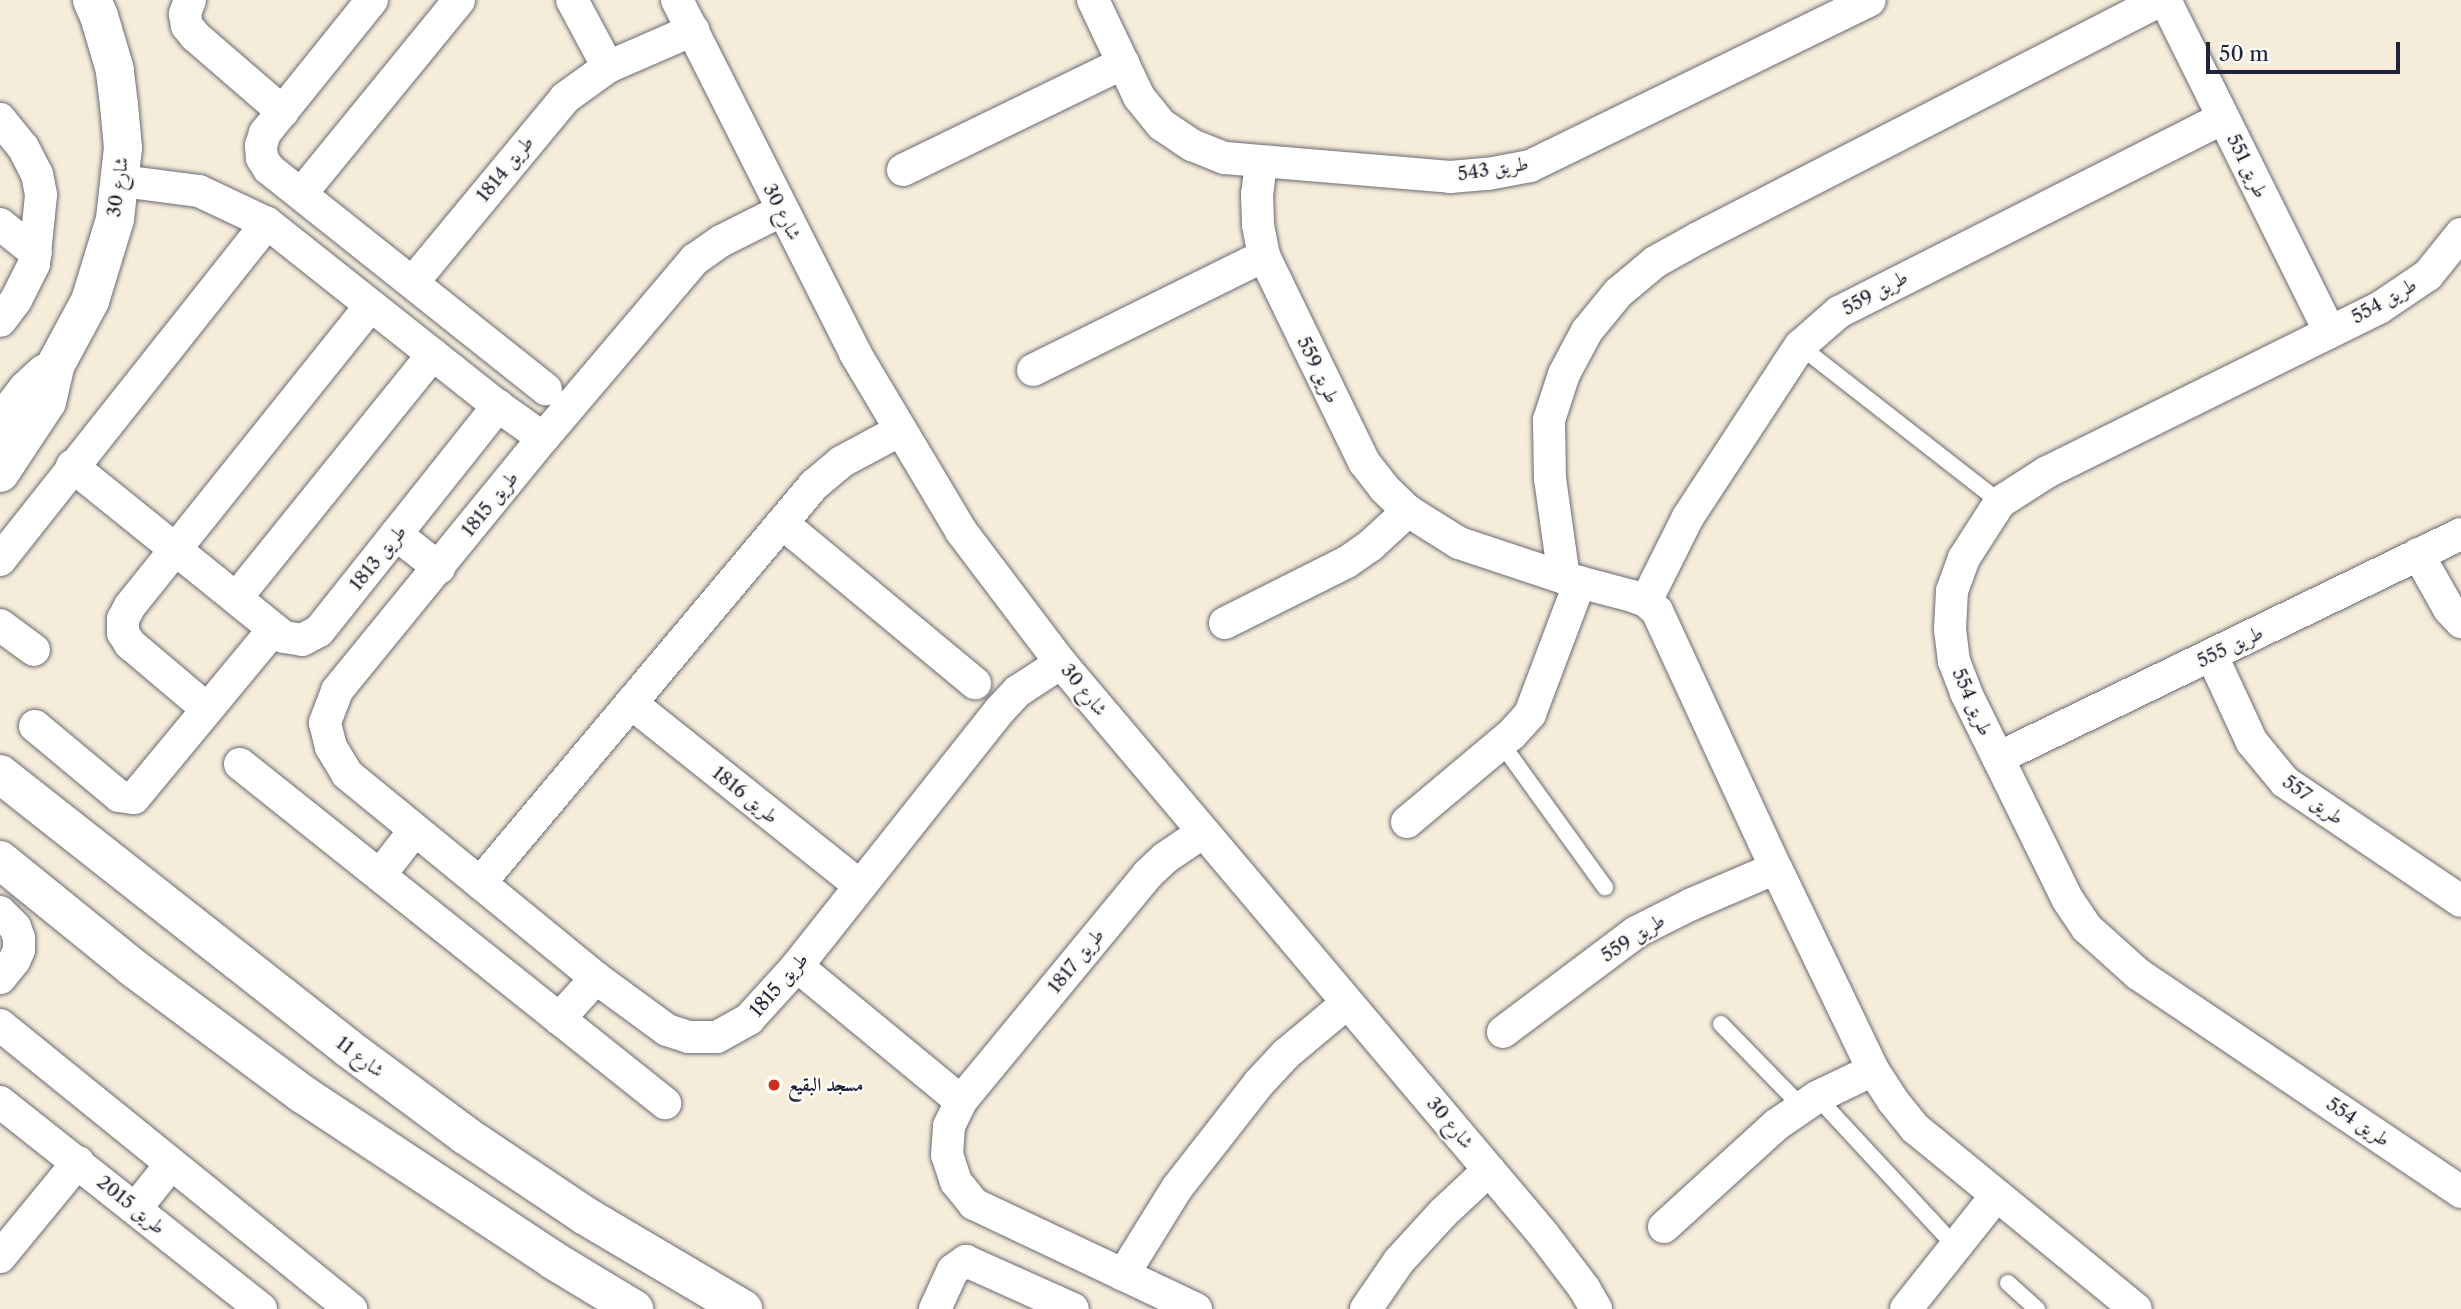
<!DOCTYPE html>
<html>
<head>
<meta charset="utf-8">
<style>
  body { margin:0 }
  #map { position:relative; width:2461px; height:1309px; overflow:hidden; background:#f5edda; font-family:"Libre Caslon Text",Amiri,serif }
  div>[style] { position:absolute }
  .roads { filter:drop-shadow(0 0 2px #6c6973) drop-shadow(0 0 2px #6c6973) }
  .service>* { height:16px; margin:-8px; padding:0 8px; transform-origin:8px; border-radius:8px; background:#fff }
  .minor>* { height:32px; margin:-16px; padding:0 16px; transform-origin:16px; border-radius:16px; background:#fff }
  .tertiary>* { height:38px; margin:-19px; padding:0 19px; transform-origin:19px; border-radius:19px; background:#fff }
  .dots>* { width:19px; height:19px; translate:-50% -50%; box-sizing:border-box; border:4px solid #fdfcf7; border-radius:50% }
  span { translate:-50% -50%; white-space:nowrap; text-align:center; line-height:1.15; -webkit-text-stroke:5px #fdfcf7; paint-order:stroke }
  .street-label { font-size:19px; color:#22223b }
  .poi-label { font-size:19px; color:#22223b; font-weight:700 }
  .left { translate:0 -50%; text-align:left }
  .scale { position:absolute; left:2206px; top:42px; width:194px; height:32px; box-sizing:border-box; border:4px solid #22223b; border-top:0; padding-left:9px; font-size:21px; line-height:24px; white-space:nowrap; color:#22223b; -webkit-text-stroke:5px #fdfcf7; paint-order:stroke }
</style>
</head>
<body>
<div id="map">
  <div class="roads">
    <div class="service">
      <i style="left:1800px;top:346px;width:254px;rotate:38deg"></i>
      <i style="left:1501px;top:743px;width:178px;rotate:54.2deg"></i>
      <i style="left:1721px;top:1024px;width:116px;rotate:45.7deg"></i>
      <i style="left:1817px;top:1097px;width:205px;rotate:47.2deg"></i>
      <i style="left:2008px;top:1283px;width:39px;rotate:42deg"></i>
    </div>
    <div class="minor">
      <i style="left:190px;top:0;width:15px;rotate:110deg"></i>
      <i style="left:185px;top:14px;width:12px;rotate:81deg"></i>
      <i style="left:187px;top:26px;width:13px;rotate:51deg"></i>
      <i style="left:195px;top:36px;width:116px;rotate:40.8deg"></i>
      <i style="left:372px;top:0;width:171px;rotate:128.8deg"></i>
      <i style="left:265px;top:133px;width:13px;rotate:108deg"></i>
      <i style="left:261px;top:145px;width:13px;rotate:86deg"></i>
      <i style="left:262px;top:158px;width:13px;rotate:58deg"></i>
      <i style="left:269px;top:169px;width:354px;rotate:38.5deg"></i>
      <i style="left:572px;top:0;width:76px;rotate:61.8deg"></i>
      <i style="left:677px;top:0;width:395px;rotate:63.2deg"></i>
      <i style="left:855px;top:353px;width:207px;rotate:59.2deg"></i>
      <i style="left:961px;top:531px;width:166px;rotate:52.9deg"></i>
      <i style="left:1061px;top:663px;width:747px;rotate:49.83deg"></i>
      <i style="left:1543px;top:1234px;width:68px;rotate:52.8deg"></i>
      <i style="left:1584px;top:1288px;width:24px;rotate:60deg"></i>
      <i style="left:1093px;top:0;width:107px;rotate:64.6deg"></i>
      <i style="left:1139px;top:97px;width:36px;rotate:51deg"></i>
      <i style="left:1162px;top:125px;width:36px;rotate:34deg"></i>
      <i style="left:1192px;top:145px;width:35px;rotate:22deg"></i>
      <i style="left:1225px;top:158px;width:226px;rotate:4.8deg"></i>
      <i style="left:1450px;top:177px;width:38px;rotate:-5deg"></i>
      <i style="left:1488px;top:174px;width:43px;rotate:-10.8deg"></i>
      <i style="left:1530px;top:166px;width:378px;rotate:-26deg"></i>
      <i style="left:2165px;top:0;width:369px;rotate:63.6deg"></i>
      <i style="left:0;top:119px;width:36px;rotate:51deg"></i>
      <i style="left:23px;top:147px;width:30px;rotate:63deg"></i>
      <i style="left:37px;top:174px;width:21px;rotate:79deg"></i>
      <i style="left:41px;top:195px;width:69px;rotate:95.8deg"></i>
      <i style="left:34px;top:264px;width:40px;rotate:116.6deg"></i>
      <i style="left:16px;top:300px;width:26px;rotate:127deg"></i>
      <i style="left:1261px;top:163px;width:31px;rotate:97deg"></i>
      <i style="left:1257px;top:194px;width:31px;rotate:88deg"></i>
      <i style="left:1258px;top:225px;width:32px;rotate:79deg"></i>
      <i style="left:1264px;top:256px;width:229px;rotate:64.1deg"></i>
      <i style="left:1364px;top:462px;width:33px;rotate:52deg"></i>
      <i style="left:1384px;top:488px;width:33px;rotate:44deg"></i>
      <i style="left:1408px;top:511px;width:60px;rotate:32.1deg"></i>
      <i style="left:1459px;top:543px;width:111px;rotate:18.4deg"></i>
      <i style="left:1564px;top:578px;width:70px;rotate:14.8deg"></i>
      <i style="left:1632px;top:596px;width:15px;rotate:20deg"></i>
      <i style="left:1646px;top:601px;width:15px;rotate:42deg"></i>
      <i style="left:1657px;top:611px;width:283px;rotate:65.2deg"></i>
      <i style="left:1776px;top:868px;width:224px;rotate:64.3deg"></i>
      <i style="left:1873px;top:1070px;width:37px;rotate:57deg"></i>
      <i style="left:1893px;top:1101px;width:36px;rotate:51deg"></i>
      <i style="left:1916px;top:1129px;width:284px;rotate:39.3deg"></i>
      <i style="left:903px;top:170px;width:245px;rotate:-25.9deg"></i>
      <i style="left:122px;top:181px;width:78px;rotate:7.4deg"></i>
      <i style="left:199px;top:191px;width:75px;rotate:25.2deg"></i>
      <i style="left:267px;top:223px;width:295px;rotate:38.4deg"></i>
      <i style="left:498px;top:406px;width:55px;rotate:35.4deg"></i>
      <i style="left:301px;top:194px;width:250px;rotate:-50.8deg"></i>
      <i style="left:781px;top:211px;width:67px;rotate:153.4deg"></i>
      <i style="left:721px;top:241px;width:32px;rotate:145deg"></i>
      <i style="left:695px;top:259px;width:235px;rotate:130.3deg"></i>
      <i style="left:543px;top:438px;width:326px;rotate:129.2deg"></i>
      <i style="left:337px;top:691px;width:34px;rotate:111deg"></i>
      <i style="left:325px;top:723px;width:25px;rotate:76deg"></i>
      <i style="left:331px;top:747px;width:31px;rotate:59deg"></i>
      <i style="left:347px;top:774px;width:322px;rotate:39.3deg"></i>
      <i style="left:596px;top:978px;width:88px;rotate:36.2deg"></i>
      <i style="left:667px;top:1030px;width:22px;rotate:18deg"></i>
      <i style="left:688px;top:1037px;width:29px"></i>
      <i style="left:717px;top:1037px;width:37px;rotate:-29deg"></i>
      <i style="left:749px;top:1019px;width:72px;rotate:-47.8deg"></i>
      <i style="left:797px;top:966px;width:327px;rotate:-51.6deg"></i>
      <i style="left:1000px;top:710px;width:26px;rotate:-47deg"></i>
      <i style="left:1018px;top:691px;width:51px;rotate:-33.1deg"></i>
      <i style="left:0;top:224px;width:46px;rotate:38.9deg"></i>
      <i style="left:2461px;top:234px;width:53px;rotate:128.8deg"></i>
      <i style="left:2428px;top:275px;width:59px;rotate:146deg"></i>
      <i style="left:2379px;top:308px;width:370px;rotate:153.7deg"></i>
      <i style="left:2047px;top:472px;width:56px;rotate:147.4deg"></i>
      <i style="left:2000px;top:502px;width:67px;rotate:122.7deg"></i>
      <i style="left:1964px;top:558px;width:35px;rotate:110deg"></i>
      <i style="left:1952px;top:591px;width:38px;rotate:93deg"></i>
      <i style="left:1950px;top:629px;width:32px;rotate:83deg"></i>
      <i style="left:1954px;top:661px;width:34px;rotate:69deg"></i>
      <i style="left:1966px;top:693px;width:231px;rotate:63.8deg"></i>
      <i style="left:2068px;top:900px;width:34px;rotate:56deg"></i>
      <i style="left:2087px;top:928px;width:69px;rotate:42deg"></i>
      <i style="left:2138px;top:974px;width:390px;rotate:34deg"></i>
      <i style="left:413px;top:282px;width:239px;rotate:-50.4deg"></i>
      <i style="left:565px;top:98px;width:53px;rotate:-35.8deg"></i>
      <i style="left:608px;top:67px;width:93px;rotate:-23.5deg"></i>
      <i style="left:1033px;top:370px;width:258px;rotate:-26.3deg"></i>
      <i style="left:72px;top:466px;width:272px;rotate:38.9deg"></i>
      <i style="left:284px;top:637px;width:18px;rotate:9deg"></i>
      <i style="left:302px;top:640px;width:19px;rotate:-28deg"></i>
      <i style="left:319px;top:631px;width:288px;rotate:-51.5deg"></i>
      <i style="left:782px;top:523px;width:251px;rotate:39.7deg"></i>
      <i style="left:396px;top:534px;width:55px;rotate:38.3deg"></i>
      <i style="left:2418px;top:554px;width:63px;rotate:60.6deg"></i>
      <i style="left:2449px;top:609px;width:18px;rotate:47deg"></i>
      <i style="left:0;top:560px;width:430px;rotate:-51.6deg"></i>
      <i style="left:1564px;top:578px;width:100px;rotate:-98deg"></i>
      <i style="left:1550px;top:479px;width:59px;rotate:-91deg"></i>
      <i style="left:1549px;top:420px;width:48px;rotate:-71.9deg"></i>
      <i style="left:1564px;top:374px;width:49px;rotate:-61.9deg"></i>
      <i style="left:1587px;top:331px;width:49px;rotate:-50.8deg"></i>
      <i style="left:1618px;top:293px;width:48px;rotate:-40deg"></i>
      <i style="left:1655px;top:262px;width:49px;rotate:-29.2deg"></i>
      <i style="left:1698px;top:238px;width:521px;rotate:-27.2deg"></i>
      <i style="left:237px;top:597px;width:312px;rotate:-51.1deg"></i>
      <i style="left:1646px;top:601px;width:94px;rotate:-63.4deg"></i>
      <i style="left:1688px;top:517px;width:183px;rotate:-56.8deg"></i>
      <i style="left:1788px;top:364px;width:22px;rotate:-56deg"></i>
      <i style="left:1800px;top:346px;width:52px;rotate:-41.1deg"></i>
      <i style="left:1839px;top:312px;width:430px;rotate:-26.8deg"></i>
      <i style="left:1225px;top:623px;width:136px;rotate:-26.6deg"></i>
      <i style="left:1347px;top:562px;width:28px;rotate:-35deg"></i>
      <i style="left:1370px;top:546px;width:52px;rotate:-42.6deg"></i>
      <i style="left:0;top:625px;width:42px;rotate:36.3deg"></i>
      <i style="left:2212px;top:656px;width:95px;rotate:65.1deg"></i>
      <i style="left:2252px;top:742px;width:52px;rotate:50.5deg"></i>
      <i style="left:2285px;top:782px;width:212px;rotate:34.1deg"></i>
      <i style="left:631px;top:703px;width:293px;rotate:38.6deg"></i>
      <i style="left:207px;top:709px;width:101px;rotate:-139.8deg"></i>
      <i style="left:130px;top:644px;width:13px;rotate:-122deg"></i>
      <i style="left:123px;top:633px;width:14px;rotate:-90deg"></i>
      <i style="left:123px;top:619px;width:15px;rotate:-62deg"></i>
      <i style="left:130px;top:606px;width:384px;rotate:-51.3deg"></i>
      <i style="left:35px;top:726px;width:109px;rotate:39.8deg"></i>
      <i style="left:119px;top:796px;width:15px;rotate:8deg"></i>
      <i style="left:134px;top:798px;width:219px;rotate:-50.4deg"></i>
      <i style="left:1998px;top:758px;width:514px;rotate:-25.82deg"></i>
      <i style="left:240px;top:764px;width:544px;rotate:38.58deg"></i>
      <i style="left:1407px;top:822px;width:137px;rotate:-40deg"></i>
      <i style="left:1512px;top:734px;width:27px;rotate:-48deg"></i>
      <i style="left:1530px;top:714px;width:141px;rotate:-69.3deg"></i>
      <i style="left:380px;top:875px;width:56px;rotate:-52.3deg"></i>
      <i style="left:480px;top:883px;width:520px;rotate:-50deg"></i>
      <i style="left:814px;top:485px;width:35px;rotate:-40deg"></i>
      <i style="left:841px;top:462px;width:68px;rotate:-28.1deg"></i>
      <i style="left:0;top:912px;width:21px;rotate:45deg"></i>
      <i style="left:15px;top:927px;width:12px;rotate:70deg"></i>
      <i style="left:19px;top:938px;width:12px;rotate:90deg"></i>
      <i style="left:19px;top:950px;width:12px;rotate:114deg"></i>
      <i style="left:14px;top:961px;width:22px;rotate:129deg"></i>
      <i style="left:797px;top:966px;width:212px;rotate:39.5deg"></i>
      <i style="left:559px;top:1019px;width:55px;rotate:-47.9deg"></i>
      <i style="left:0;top:1025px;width:452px;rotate:39deg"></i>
      <i style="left:1503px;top:1032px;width:166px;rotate:-36.9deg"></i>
      <i style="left:1636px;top:932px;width:63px;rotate:-26.6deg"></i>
      <i style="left:1692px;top:904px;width:91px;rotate:-23.2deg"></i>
      <i style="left:0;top:1102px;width:333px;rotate:38.4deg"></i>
      <i style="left:136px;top:1208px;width:56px;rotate:-51.5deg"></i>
      <i style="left:1664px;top:1227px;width:151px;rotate:-42.3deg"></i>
      <i style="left:1776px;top:1125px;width:50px;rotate:-34.3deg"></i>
      <i style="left:1817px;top:1097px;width:62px;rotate:-25.7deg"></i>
      <i style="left:0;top:1257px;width:123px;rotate:-50.6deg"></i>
      <i style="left:1123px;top:1275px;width:102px;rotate:-58.2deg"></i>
      <i style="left:1177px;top:1188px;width:133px;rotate:-52deg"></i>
      <i style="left:1259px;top:1083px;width:40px;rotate:-47deg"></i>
      <i style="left:1286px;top:1054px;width:80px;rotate:-39.9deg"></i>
      <i style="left:935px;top:1309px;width:43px;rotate:-65.2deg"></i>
      <i style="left:953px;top:1270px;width:16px;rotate:-35deg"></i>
      <i style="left:966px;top:1261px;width:117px;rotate:24.2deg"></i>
      <i style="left:1196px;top:1309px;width:246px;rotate:-154.7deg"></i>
      <i style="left:974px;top:1204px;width:28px;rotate:-129deg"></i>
      <i style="left:956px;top:1182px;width:28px;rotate:-108deg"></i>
      <i style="left:947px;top:1155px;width:29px;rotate:-86deg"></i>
      <i style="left:949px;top:1126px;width:28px;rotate:-64deg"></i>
      <i style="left:961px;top:1101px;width:294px;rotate:-50.5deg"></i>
      <i style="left:1148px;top:874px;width:23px;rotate:-43deg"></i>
      <i style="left:1165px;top:858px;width:45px;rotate:-34deg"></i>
      <i style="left:1366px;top:1309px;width:58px;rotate:-55.5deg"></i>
      <i style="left:1399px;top:1261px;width:65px;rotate:-47.5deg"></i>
      <i style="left:1443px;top:1213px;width:63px;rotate:-43.1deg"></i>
      <i style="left:1906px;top:1309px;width:144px;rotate:-51.5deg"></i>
    </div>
    <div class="tertiary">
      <i style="left:0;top:425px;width:44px;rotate:-52.4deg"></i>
      <i style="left:27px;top:390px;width:25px;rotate:-43deg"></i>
      <i style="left:0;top:473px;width:85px;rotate:-56.5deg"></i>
      <i style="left:47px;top:402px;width:37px;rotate:-77deg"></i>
      <i style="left:55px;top:366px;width:74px;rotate:-61.7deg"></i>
      <i style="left:90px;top:301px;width:86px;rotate:-73deg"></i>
      <i style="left:115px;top:219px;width:71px;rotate:-83.6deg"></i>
      <i style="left:123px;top:148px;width:43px;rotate:-95.3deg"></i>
      <i style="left:119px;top:105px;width:35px;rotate:-97deg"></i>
      <i style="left:115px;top:70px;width:56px;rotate:-106.5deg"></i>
      <i style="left:99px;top:16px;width:17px;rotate:-114deg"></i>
      <i style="left:0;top:774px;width:443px;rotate:38.2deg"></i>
      <i style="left:348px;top:1048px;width:146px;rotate:36.6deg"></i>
      <i style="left:465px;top:1135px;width:143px;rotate:33.9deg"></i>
      <i style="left:584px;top:1215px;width:185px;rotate:30.6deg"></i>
      <i style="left:0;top:860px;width:170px;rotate:39deg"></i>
      <i style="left:132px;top:967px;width:214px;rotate:36.7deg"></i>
      <i style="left:304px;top:1095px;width:299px;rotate:33.5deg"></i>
      <i style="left:553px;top:1260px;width:95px;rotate:31.2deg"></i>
    </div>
  </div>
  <div class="dots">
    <i style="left:774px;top:1085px;background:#c8321e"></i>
  </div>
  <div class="street-label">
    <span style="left:2247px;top:166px;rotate:64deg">طريق 551</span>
    <span style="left:505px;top:169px;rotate:-51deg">طريق 1814</span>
    <span style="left:1493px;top:169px;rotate:-9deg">طريق 543</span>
    <span style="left:118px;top:187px;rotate:-82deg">شارع 30</span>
    <span style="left:782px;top:212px;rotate:63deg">شارع 30</span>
    <span style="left:1875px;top:293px;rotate:-29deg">طريق 559</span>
    <span style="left:2384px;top:301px;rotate:-30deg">طريق 554</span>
    <span style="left:1318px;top:370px;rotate:64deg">طريق 559</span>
    <span style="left:490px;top:504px;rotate:-51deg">طريق 1815</span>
    <span style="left:378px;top:558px;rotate:-51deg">طريق 1813</span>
    <span style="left:2230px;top:647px;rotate:-26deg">طريق 555</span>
    <span style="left:1084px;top:690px;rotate:51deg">شارع 30</span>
    <span style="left:1972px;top:702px;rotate:66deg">طريق 554</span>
    <span style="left:745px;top:795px;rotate:39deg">طريق 1816</span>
    <span style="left:2313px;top:800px;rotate:36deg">طريق 557</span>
    <span style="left:1633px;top:938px;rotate:-33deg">طريق 559</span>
    <span style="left:1076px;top:961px;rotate:-51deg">طريق 1817</span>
    <span style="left:779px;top:985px;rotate:-49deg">طريق 1815</span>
    <span style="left:360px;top:1057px;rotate:37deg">شارع 11</span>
    <span style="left:2358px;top:1122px;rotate:34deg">طريق 554</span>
    <span style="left:1450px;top:1123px;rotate:50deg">شارع 30</span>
    <span style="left:131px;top:1205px;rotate:39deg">طريق 2015</span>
  </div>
  <div class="poi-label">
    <span class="left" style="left:788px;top:1085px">مسجد البقيع</span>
  </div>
  <div class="scale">50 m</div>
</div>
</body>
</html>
